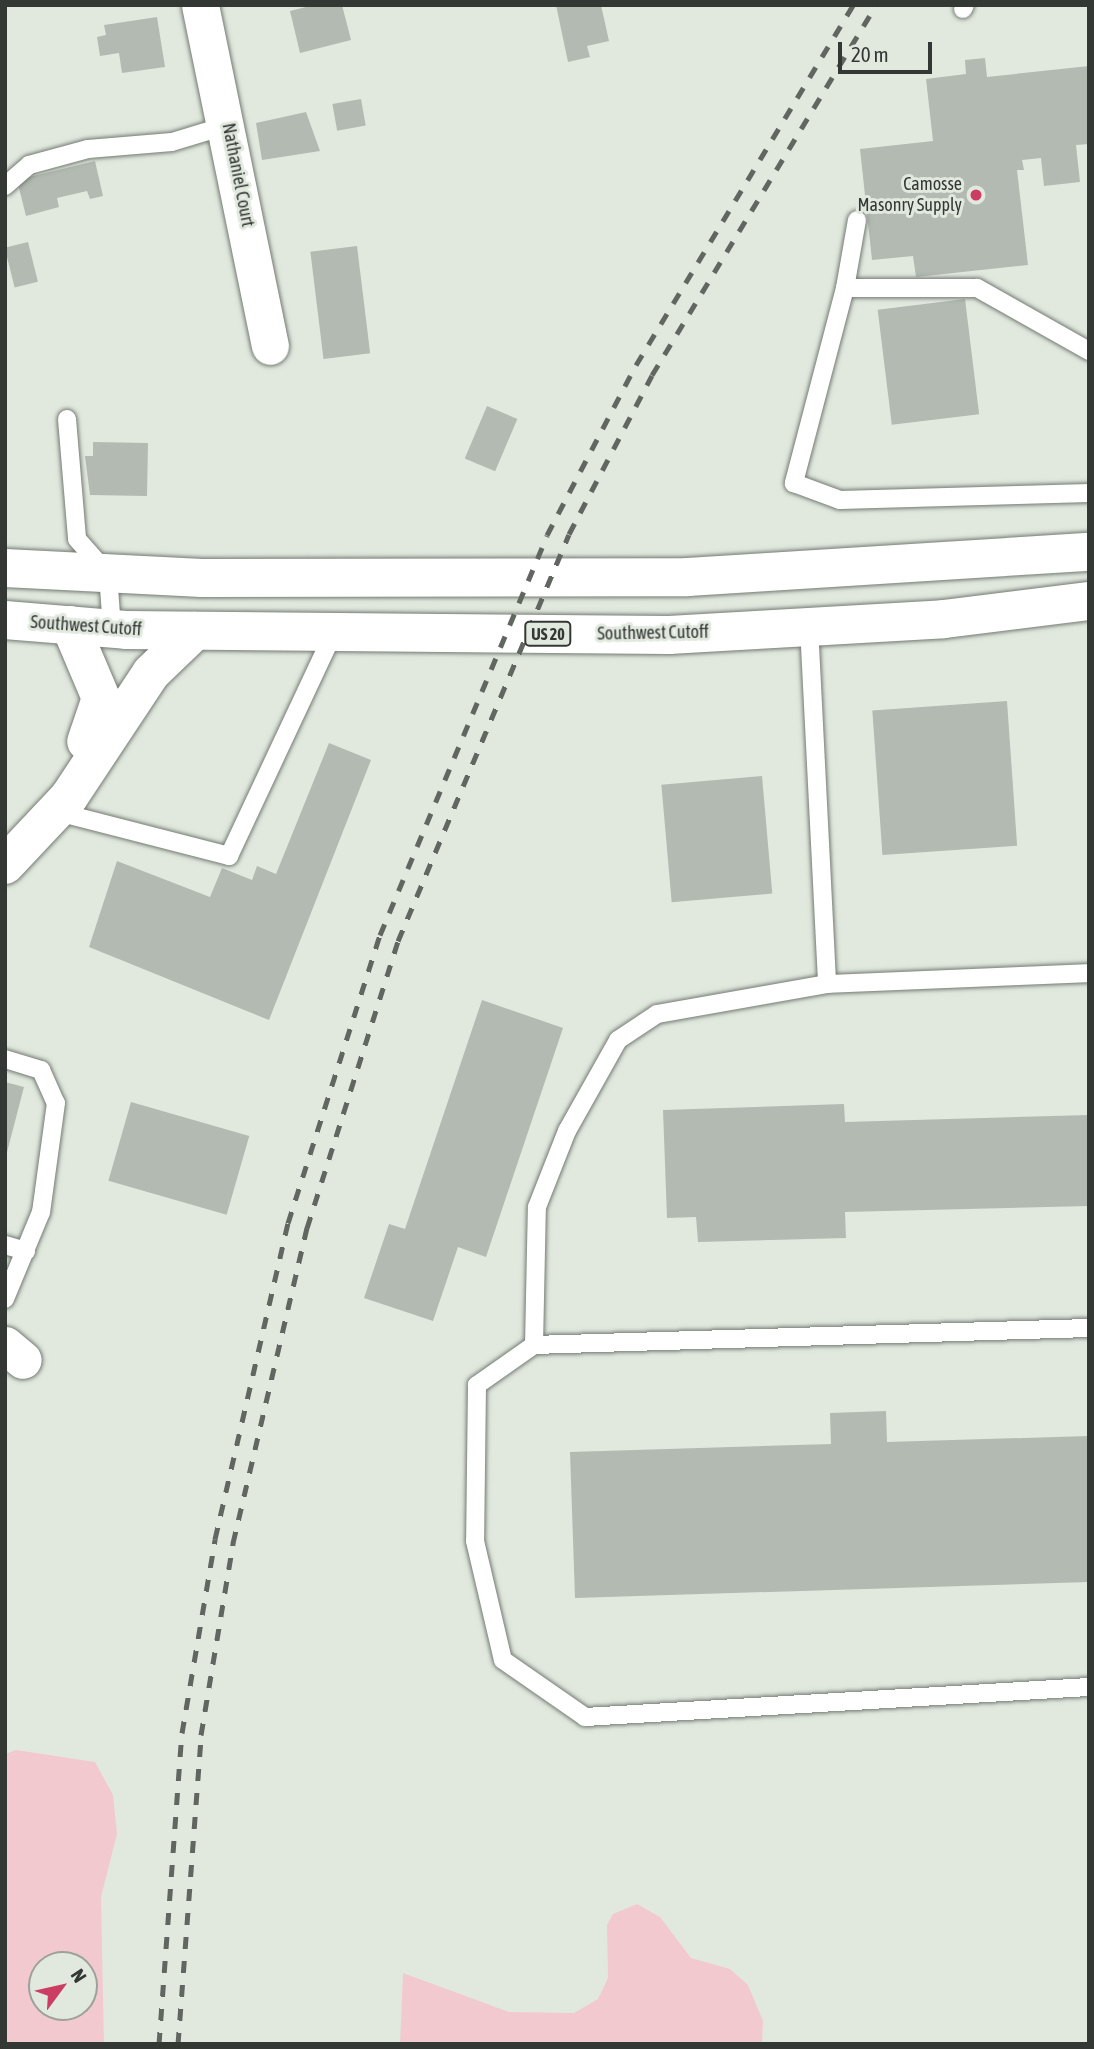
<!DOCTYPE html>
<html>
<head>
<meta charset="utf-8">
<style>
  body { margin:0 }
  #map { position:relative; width:1094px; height:2049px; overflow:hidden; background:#e1e9df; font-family:"Asap Condensed",sans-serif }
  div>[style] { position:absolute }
  .green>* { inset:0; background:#f2c9cf }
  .building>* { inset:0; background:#b2bab1; transform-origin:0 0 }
  .roads { filter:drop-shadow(0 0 2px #747b73) drop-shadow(0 0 2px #747b73) }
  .service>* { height:18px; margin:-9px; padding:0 9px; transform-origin:9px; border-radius:9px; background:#fff }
  .minor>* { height:37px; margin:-18.5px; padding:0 18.5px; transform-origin:18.5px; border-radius:18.5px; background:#fff }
  .primary>* { height:38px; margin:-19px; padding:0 19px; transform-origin:19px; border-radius:19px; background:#fff }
  .trunk>* { height:38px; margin:-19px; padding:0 19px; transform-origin:19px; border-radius:19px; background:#fff }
  .rail>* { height:5px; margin-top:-2.5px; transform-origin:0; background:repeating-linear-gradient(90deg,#616660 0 12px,transparent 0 24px) }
  .dots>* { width:19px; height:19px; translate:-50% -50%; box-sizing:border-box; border:4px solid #e1e9df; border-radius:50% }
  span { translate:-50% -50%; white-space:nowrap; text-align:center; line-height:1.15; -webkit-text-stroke:6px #e1e9df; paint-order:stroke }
  .shield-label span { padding:2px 5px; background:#e1e9df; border:2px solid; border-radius:5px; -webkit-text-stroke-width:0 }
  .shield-label { font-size:16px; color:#343834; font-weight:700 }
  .street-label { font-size:18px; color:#343834 }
  .poi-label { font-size:18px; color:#343834 }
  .right { translate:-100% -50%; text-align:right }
  .frame { position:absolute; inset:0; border:7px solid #343834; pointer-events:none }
  .north { position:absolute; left:28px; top:1951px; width:70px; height:70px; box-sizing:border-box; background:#e1e9df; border:2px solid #9ca29b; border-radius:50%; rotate:57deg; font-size:19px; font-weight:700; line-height:28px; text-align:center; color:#343834 }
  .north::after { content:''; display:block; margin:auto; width:24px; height:32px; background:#cc3d64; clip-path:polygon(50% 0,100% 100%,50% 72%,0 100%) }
  .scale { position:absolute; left:838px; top:42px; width:94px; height:32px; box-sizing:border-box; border:4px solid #343834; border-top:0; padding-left:9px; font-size:21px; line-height:24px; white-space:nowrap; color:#343834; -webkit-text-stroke:5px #e1e9df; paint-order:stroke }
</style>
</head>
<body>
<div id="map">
  <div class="green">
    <i style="clip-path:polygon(evenodd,16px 1750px,95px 1762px,113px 1795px,117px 1834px,101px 1897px,104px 2044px,5px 2044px,5px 1754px,16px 1750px,42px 1965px,84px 1965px,84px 2007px,42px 2007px,42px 1965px)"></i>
    <i style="clip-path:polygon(637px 1904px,660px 1917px,691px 1958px,730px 1969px,748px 1985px,763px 2021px,762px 2044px,400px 2044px,403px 1973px,509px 2012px,574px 2013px,598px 1999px,608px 1978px,607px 1925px,613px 1914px)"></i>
  </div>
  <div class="building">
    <i style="clip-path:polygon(314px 5px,342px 5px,351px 40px,300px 53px,290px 11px)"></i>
    <i style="clip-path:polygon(556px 5px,601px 5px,609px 41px,587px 46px,590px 57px,568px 62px)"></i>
    <i style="clip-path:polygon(157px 17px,165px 67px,122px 73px,119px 53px,100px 56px,97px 37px,106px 35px,104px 25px)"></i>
    <i style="clip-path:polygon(985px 58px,987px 77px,1089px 66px,1089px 144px,1076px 145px,1080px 182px,1044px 186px,1041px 158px,1022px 160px,1024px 170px,1017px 170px,1028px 265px,916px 277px,913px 256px,872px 260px,860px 149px,933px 141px,926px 79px,966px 74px,965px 60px)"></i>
    <i style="left:361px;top:99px;width:27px;height:29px;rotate:80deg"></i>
    <i style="clip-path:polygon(306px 112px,320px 151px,262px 160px,256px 123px)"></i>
    <i style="clip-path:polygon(95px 161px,103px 196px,90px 199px,87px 191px,57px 198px,59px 207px,26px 216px,17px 180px)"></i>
    <i style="left:28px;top:242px;width:41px;height:24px;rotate:76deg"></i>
    <i style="left:357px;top:246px;width:108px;height:47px;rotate:83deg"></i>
    <i style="left:965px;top:299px;width:116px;height:88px;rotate:83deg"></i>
    <i style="left:487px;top:406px;width:33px;height:57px;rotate:23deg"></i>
    <i style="clip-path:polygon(93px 442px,148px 443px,147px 496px,90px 495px,85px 456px,93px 456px)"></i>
    <i style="left:1007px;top:701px;width:145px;height:135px;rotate:86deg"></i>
    <i style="clip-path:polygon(329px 743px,371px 760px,269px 1020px,89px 947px,117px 861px,210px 897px,222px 868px,252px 880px,257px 866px,276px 874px)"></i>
    <i style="left:762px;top:776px;width:118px;height:101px;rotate:85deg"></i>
    <i style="clip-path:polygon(482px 1000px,563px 1028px,486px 1257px,458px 1247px,433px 1321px,364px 1298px,389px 1224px,405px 1229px)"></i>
    <i style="clip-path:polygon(5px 1082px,24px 1087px,6px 1156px,5px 1156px)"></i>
    <i style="left:131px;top:1102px;width:123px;height:82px;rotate:16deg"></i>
    <i style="clip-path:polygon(844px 1104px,845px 1122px,1089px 1115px,1089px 1206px,845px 1212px,846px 1238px,698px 1242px,696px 1217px,667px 1218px,663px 1110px)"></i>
    <i style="clip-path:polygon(886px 1411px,887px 1442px,1089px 1436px,1089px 1582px,575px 1598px,570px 1452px,831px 1444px,830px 1413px)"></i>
  </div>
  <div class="roads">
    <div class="service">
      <i style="left:963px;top:9px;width:4px;rotate:-63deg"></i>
      <i style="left:5px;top:186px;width:32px;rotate:-41deg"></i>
      <i style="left:29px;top:165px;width:61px;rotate:-15.2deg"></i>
      <i style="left:88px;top:149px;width:84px;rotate:-4.8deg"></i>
      <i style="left:172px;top:142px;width:59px;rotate:-16.9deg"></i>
      <i style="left:845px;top:288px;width:69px;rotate:-80deg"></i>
      <i style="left:1089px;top:351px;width:129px;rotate:-150.6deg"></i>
      <i style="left:977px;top:288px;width:132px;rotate:180deg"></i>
      <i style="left:845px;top:288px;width:202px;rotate:104.7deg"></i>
      <i style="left:794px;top:483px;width:49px;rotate:20.3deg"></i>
      <i style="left:840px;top:500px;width:249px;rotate:-1.6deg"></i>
      <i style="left:67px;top:419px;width:120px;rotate:85.2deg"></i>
      <i style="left:77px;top:539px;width:47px;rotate:48.5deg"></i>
      <i style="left:108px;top:574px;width:55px;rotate:85.8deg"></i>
      <i style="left:809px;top:626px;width:358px;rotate:87.1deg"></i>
      <i style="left:827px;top:984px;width:262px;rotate:-2.4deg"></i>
      <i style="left:54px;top:811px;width:181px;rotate:14.4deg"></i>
      <i style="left:229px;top:856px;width:245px;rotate:-64.9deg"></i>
      <i style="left:5px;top:1059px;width:38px;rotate:17deg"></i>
      <i style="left:41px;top:1070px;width:36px;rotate:66deg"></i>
      <i style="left:56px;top:1103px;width:110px;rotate:97.8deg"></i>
      <i style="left:41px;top:1212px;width:94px;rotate:112.5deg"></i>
      <i style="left:5px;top:1245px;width:22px;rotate:16deg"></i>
      <i style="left:1089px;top:1328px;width:555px;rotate:178.25deg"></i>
      <i style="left:534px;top:1345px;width:70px;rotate:144.9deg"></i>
      <i style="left:477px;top:1385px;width:156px;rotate:90.7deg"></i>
      <i style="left:475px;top:1541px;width:122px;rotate:76.8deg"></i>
      <i style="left:503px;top:1660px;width:100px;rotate:34.8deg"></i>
      <i style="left:585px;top:1717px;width:505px;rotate:-3.41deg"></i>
      <i style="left:534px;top:1345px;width:138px;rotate:-88.8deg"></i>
      <i style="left:537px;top:1207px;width:82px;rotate:-68.5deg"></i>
      <i style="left:567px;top:1131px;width:104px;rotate:-60.7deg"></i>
      <i style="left:618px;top:1040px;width:47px;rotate:-33.7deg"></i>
      <i style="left:657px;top:1014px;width:173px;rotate:-10deg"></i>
    </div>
    <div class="minor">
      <i style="left:200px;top:5px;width:348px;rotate:78.4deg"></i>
      <i style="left:5px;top:1345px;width:23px;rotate:40deg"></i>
    </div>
    <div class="primary">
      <i style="left:5px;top:568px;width:197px;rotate:2.9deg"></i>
      <i style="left:202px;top:578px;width:486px;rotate:-0.1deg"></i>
      <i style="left:688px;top:577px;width:402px;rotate:-3.6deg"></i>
      <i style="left:5px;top:620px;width:121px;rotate:4.7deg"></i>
      <i style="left:126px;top:630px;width:543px;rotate:0.53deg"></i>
      <i style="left:669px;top:635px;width:275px;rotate:-3.3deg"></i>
      <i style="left:944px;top:619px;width:146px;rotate:-7.1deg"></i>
    </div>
    <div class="trunk">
      <i style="left:70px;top:625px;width:79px;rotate:67deg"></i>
      <i style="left:101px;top:698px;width:46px;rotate:108.8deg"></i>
      <i style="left:5px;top:865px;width:93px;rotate:-46.7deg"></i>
      <i style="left:69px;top:797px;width:149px;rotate:-56.5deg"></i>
      <i style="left:151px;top:673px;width:61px;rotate:-43.7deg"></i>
    </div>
  </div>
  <div class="rail">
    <i style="left:159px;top:2044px;width:312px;rotate:-85.8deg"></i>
    <i style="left:182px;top:1733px;width:197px;rotate:-80.3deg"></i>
    <i style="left:215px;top:1539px;width:324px;rotate:-77deg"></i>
    <i style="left:288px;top:1223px;width:302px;rotate:-72.3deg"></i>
    <i style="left:380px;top:935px;width:433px;rotate:-67.3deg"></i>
    <i style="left:547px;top:535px;width:192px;rotate:-62.4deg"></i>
    <i style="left:636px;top:365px;width:420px;rotate:-58.9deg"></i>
    <i style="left:178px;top:2044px;width:310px;rotate:-85.7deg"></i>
    <i style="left:201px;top:1735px;width:195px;rotate:-80.5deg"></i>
    <i style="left:233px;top:1543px;width:324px;rotate:-76.8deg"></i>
    <i style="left:307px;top:1228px;width:301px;rotate:-72.4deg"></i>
    <i style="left:398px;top:941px;width:441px;rotate:-67.2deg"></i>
    <i style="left:569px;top:534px;width:179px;rotate:-62.4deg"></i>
    <i style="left:652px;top:375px;width:433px;rotate:-58.8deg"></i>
  </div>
  <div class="dots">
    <i style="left:976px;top:195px;background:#cc3d64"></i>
  </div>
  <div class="shield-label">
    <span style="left:548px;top:634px">US 20</span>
  </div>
  <div class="street-label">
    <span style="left:238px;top:175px;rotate:79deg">Nathaniel Court</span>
    <span style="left:86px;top:626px;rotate:4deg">Southwest Cutoff</span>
    <span style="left:653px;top:633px;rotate:-1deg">Southwest Cutoff</span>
  </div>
  <div class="poi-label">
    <span class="right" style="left:962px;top:195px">Camosse<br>Masonry Supply</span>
  </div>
  <div class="frame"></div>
  <div class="north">N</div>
  <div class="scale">20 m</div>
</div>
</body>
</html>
